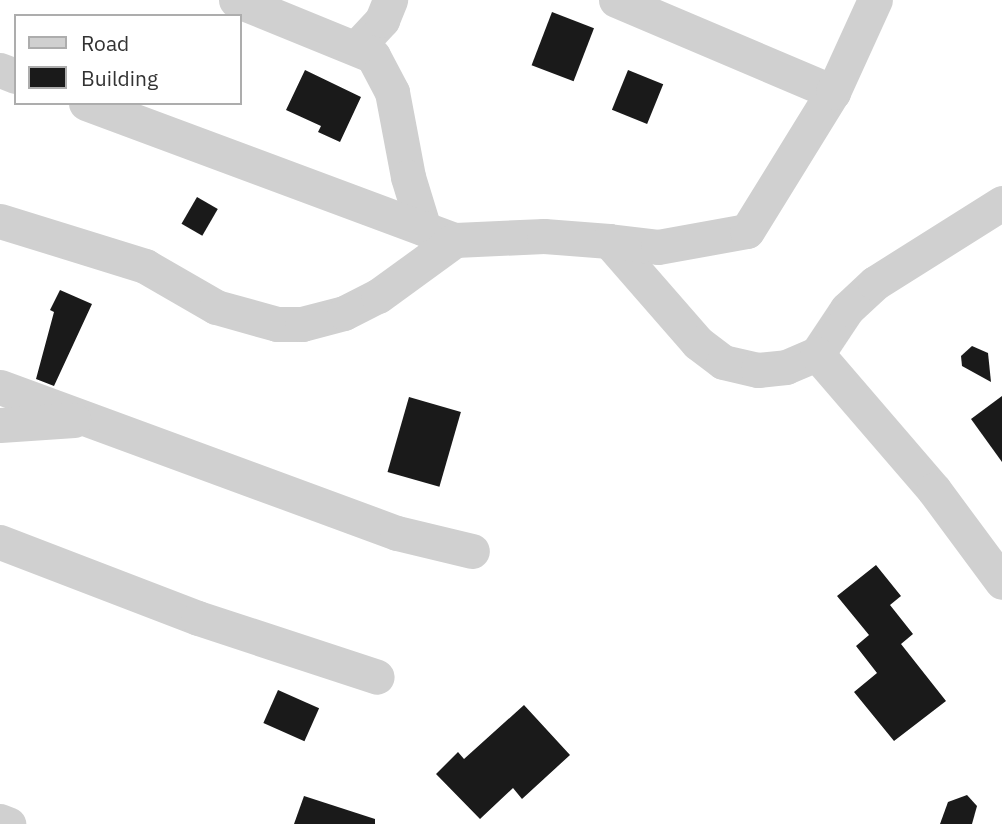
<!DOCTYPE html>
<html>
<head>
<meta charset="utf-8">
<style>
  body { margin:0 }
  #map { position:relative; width:1002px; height:824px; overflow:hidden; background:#fff; font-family:"IBM Plex Sans",sans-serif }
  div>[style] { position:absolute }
  .building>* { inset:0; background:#1a1a1a; transform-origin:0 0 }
  .street>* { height:35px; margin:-17.5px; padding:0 17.5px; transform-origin:17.5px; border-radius:17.5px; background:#d0d0d0 }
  span { translate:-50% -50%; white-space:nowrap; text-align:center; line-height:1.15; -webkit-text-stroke:7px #fff; paint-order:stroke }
  .legend { position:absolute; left:14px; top:14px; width:228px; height:91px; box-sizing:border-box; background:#fff; border:2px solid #adadad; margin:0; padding:9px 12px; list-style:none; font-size:21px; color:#333 }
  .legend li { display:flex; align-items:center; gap:14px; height:35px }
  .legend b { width:35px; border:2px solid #adadad }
</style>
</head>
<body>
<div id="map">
  <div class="building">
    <i style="left:552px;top:12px;width:45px;height:57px;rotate:21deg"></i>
    <i style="clip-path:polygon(305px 70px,361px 97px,340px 142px,318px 132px,321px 126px,286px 110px)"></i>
    <i style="left:628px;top:70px;width:38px;height:43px;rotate:22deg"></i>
    <i style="left:197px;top:197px;width:24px;height:31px;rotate:30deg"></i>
    <i style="clip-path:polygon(60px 290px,92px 304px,54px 386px,36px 379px,54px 312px,50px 310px)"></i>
    <i style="clip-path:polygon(972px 346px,988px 353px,991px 382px,962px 366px,961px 356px)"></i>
    <i style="clip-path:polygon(1002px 396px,1002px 462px,971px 419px)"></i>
    <i style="left:409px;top:397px;width:54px;height:78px;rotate:16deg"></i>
    <i style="clip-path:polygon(876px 565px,901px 596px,890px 605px,913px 634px,901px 644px,946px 701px,894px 741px,854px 692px,877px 673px,856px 646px,869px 635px,837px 596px)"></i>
    <i style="left:278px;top:690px;width:45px;height:36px;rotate:24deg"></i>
    <i style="clip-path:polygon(524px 705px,570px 755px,522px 799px,513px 788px,480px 819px,436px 774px,458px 752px,464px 759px)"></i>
    <i style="clip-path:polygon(967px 795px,977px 806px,972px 824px,940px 824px,948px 802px)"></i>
    <i style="clip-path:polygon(304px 796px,375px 819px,375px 824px,294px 824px)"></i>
  </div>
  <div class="street">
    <i style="left:236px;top:0;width:148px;rotate:22.2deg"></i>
    <i style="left:373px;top:56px;width:41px;rotate:62.2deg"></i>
    <i style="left:392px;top:92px;width:86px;rotate:79.3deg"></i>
    <i style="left:408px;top:177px;width:54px;rotate:72.9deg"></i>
    <i style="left:616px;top:0;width:236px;rotate:23deg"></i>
    <i style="left:357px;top:47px;width:37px;rotate:-47deg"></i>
    <i style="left:382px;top:20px;width:22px;rotate:-68deg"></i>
    <i style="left:0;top:70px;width:17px;rotate:21deg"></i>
    <i style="left:86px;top:103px;width:394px;rotate:20.4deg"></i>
    <i style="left:455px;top:240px;width:89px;rotate:-2.6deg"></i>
    <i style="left:544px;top:236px;width:65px;rotate:4.4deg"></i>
    <i style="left:609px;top:241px;width:135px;rotate:48.9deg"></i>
    <i style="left:698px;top:343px;width:31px;rotate:37deg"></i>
    <i style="left:723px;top:362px;width:36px;rotate:13deg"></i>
    <i style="left:758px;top:370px;width:28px;rotate:-6deg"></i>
    <i style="left:786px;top:367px;width:34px;rotate:-23deg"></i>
    <i style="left:817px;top:354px;width:54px;rotate:-56.3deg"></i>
    <i style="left:847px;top:309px;width:38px;rotate:-43deg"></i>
    <i style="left:875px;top:283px;width:150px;rotate:-32.2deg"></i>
    <i style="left:0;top:221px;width:152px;rotate:17.2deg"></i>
    <i style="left:145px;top:266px;width:82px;rotate:30deg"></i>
    <i style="left:216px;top:307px;width:63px;rotate:15.6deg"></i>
    <i style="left:277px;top:324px;width:25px"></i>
    <i style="left:302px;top:324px;width:43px;rotate:-14.7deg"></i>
    <i style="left:344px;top:313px;width:38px;rotate:-27deg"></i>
    <i style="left:378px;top:296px;width:95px;rotate:-36deg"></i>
    <i style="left:609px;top:241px;width:49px;rotate:7deg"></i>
    <i style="left:658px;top:247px;width:90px;rotate:-10.2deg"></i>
    <i style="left:747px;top:231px;width:163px;rotate:-58.3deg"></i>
    <i style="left:833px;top:92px;width:101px;rotate:-65.5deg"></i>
    <i style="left:817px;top:354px;width:179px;rotate:49.3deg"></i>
    <i style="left:934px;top:490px;width:114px;rotate:53.5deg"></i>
    <i style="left:0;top:387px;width:423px;rotate:20.2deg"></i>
    <i style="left:397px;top:533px;width:77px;rotate:13.5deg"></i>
    <i style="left:0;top:425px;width:74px;rotate:-3.9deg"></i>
    <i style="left:0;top:542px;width:212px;rotate:21deg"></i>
    <i style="left:198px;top:618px;width:188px;rotate:18.2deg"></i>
    <i style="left:0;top:821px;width:9px;rotate:21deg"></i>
  </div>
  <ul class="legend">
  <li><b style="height:9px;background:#d0d0d0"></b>Road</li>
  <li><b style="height:19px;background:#1a1a1a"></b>Building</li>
  </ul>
</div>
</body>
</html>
